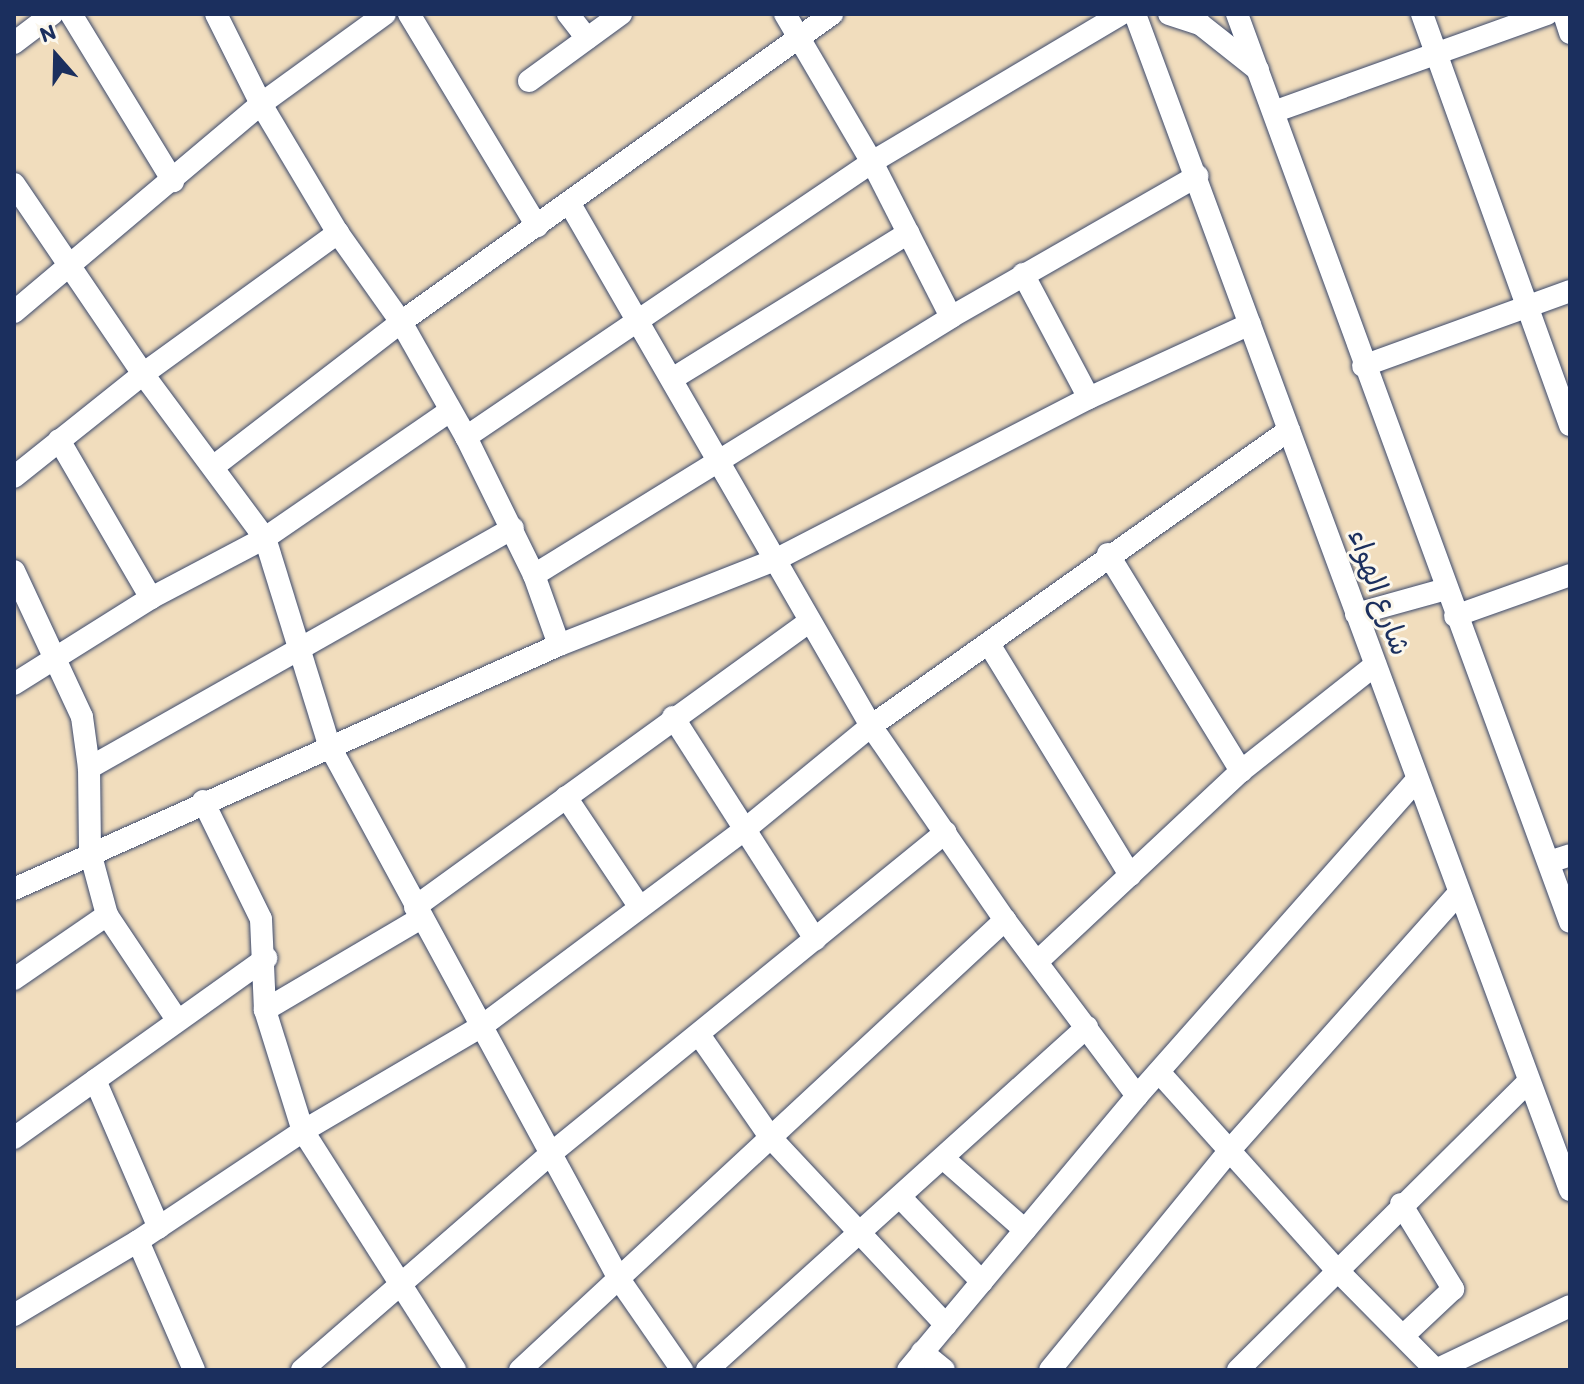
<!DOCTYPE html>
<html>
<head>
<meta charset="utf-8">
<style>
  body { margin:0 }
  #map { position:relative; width:1584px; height:1384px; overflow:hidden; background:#f1ddbd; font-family:Itim,"Playpen Sans Arabic",sans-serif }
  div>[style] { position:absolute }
  .roads { filter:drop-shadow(0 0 2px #3b496c) drop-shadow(0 0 2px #3b496c) }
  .minor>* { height:22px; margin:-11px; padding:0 11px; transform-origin:11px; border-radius:11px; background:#fff }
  span { translate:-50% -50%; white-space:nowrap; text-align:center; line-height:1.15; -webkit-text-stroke:6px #fbf7ec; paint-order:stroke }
  .street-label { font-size:28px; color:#1b2f5e }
  .frame { position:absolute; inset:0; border:16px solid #1b2f5e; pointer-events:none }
  .north { position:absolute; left:16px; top:16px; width:80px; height:80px; -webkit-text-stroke:6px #fbf7ec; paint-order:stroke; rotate:340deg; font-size:22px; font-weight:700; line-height:32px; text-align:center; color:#1b2f5e }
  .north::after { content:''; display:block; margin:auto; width:28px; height:36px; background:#1b2f5e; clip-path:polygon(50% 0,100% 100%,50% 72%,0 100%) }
</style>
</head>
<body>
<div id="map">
  <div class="roads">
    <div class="minor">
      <i style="left:71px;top:14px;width:196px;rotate:58.6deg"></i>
      <i style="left:216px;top:14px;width:101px;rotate:63.4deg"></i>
      <i style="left:261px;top:104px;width:150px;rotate:59.2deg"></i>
      <i style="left:338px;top:233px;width:109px;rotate:54.7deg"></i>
      <i style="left:401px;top:322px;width:132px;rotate:60.5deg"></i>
      <i style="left:466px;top:437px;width:154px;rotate:63.8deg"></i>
      <i style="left:534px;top:575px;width:74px;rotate:70.3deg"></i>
      <i style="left:409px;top:14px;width:248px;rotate:58.9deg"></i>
      <i style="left:568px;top:14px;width:31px;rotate:52deg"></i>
      <i style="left:785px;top:14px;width:172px;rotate:59.6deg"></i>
      <i style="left:872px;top:162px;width:174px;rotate:63deg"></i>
      <i style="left:1135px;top:14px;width:1254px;rotate:69.7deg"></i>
      <i style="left:1169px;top:14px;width:33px;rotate:18deg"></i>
      <i style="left:1200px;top:24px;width:74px;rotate:38.4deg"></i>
      <i style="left:1237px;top:14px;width:967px;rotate:69.86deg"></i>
      <i style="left:1422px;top:14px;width:437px;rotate:70.2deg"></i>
      <i style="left:1564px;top:14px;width:20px;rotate:72deg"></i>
      <i style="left:14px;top:43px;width:48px;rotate:-37.3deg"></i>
      <i style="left:529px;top:81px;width:114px;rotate:-36.1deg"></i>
      <i style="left:1276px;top:111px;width:288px;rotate:-19.7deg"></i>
      <i style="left:14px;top:184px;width:230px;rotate:55.8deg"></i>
      <i style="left:143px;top:374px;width:204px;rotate:53.4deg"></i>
      <i style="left:265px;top:538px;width:217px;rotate:72.8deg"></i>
      <i style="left:329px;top:745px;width:608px;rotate:61.49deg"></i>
      <i style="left:619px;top:1279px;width:111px;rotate:55.3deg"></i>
      <i style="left:570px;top:204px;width:603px;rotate:60.03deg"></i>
      <i style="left:871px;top:726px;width:236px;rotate:55.4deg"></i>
      <i style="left:1005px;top:920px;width:220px;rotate:53.1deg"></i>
      <i style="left:1023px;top:274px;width:140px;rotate:62deg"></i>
      <i style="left:14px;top:312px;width:323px;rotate:-40.1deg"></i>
      <i style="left:261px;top:104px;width:153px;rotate:-36deg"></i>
      <i style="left:1363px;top:366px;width:220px;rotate:-19.9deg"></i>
      <i style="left:672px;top:379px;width:278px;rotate:-31.7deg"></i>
      <i style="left:466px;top:437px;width:490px;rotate:-34.1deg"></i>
      <i style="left:872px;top:162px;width:290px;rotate:-30.7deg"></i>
      <i style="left:59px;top:440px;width:183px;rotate:59.8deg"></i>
      <i style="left:213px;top:467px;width:237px;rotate:-37.6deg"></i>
      <i style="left:401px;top:322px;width:530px;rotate:-35.55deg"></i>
      <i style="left:14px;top:477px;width:165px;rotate:-38.6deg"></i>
      <i style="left:143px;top:374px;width:241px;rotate:-35.9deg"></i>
      <i style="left:1108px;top:554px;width:255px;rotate:58.5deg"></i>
      <i style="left:14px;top:571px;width:161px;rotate:65deg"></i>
      <i style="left:82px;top:717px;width:51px;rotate:82.2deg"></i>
      <i style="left:89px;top:768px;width:84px;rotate:89.3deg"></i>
      <i style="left:90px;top:852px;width:65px;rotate:74.9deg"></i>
      <i style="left:107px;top:915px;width:124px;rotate:56.2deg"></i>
      <i style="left:534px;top:575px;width:490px;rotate:-31.7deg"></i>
      <i style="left:951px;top:317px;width:284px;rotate:-29.8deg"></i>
      <i style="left:1356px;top:614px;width:93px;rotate:-15.5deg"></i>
      <i style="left:1455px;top:616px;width:122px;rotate:-19.6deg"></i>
      <i style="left:989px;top:644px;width:271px;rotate:58.6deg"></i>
      <i style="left:14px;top:684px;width:162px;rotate:-32.1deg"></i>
      <i style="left:151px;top:598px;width:129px;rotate:-27.8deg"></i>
      <i style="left:265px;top:538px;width:224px;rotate:-34.5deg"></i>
      <i style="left:673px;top:717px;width:264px;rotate:57.4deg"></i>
      <i style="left:89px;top:768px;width:487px;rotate:-29.5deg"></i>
      <i style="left:566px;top:797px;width:131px;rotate:56.2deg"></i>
      <i style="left:203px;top:801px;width:131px;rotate:63.8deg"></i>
      <i style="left:261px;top:919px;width:91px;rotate:87.5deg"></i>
      <i style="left:265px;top:1010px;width:127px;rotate:72.6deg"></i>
      <i style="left:303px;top:1131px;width:283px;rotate:57.5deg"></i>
      <i style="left:1549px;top:862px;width:22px;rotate:-18deg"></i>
      <i style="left:14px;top:889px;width:597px;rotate:-24.12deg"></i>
      <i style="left:559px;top:645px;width:232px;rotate:-21.5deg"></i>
      <i style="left:775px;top:560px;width:353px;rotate:-27.3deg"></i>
      <i style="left:1089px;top:398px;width:177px;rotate:-24.7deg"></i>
      <i style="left:415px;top:907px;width:485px;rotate:-35.9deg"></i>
      <i style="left:1038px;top:961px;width:278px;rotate:-43.1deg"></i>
      <i style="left:1241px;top:771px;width:171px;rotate:-38.3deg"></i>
      <i style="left:14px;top:979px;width:113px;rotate:-34.5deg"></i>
      <i style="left:265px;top:1010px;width:181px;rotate:-30.5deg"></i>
      <i style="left:700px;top:1036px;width:124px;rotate:55.2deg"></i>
      <i style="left:771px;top:1138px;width:256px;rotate:46.9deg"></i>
      <i style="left:1159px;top:1072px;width:265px;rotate:48.1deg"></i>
      <i style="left:1336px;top:1269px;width:142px;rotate:45.3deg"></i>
      <i style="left:95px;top:1080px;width:161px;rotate:66.6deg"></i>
      <i style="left:14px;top:1138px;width:310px;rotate:-35.5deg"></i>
      <i style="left:943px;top:1158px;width:109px;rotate:41.3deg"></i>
      <i style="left:900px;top:1197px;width:118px;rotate:46deg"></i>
      <i style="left:1401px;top:1204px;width:100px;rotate:58.5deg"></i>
      <i style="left:1453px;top:1289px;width:66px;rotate:136.8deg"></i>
      <i style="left:138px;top:1241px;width:141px;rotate:66.5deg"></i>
      <i style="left:14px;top:1315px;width:144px;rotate:-30.8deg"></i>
      <i style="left:138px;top:1241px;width:198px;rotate:-33.7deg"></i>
      <i style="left:303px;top:1131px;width:208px;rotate:-30.4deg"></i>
      <i style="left:482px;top:1026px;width:326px;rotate:-36.8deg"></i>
      <i style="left:743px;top:831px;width:166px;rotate:-39.4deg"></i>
      <i style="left:871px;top:726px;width:512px;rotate:-35.3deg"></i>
      <i style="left:922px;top:1352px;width:28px;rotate:39deg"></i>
      <i style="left:302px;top:1370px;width:334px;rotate:-41deg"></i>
      <i style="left:554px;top:1151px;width:505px;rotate:-39.14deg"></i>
      <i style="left:520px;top:1370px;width:662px;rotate:-42.86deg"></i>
      <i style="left:707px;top:1370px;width:512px;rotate:-42.07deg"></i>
      <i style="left:908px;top:1370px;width:357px;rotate:-50.1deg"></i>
      <i style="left:1137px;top:1096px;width:422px;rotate:-48.5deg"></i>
      <i style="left:1050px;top:1370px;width:283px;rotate:-50.7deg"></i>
      <i style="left:1229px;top:1151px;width:344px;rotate:-48.3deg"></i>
      <i style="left:1238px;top:1370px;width:409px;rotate:-44.8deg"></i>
      <i style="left:1436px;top:1370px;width:148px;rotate:-25.5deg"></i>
    </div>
  </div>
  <div class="street-label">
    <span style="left:1380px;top:592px;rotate:70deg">شارع الهواء</span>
  </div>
  <div class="frame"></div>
  <div class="north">N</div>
</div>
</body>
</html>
